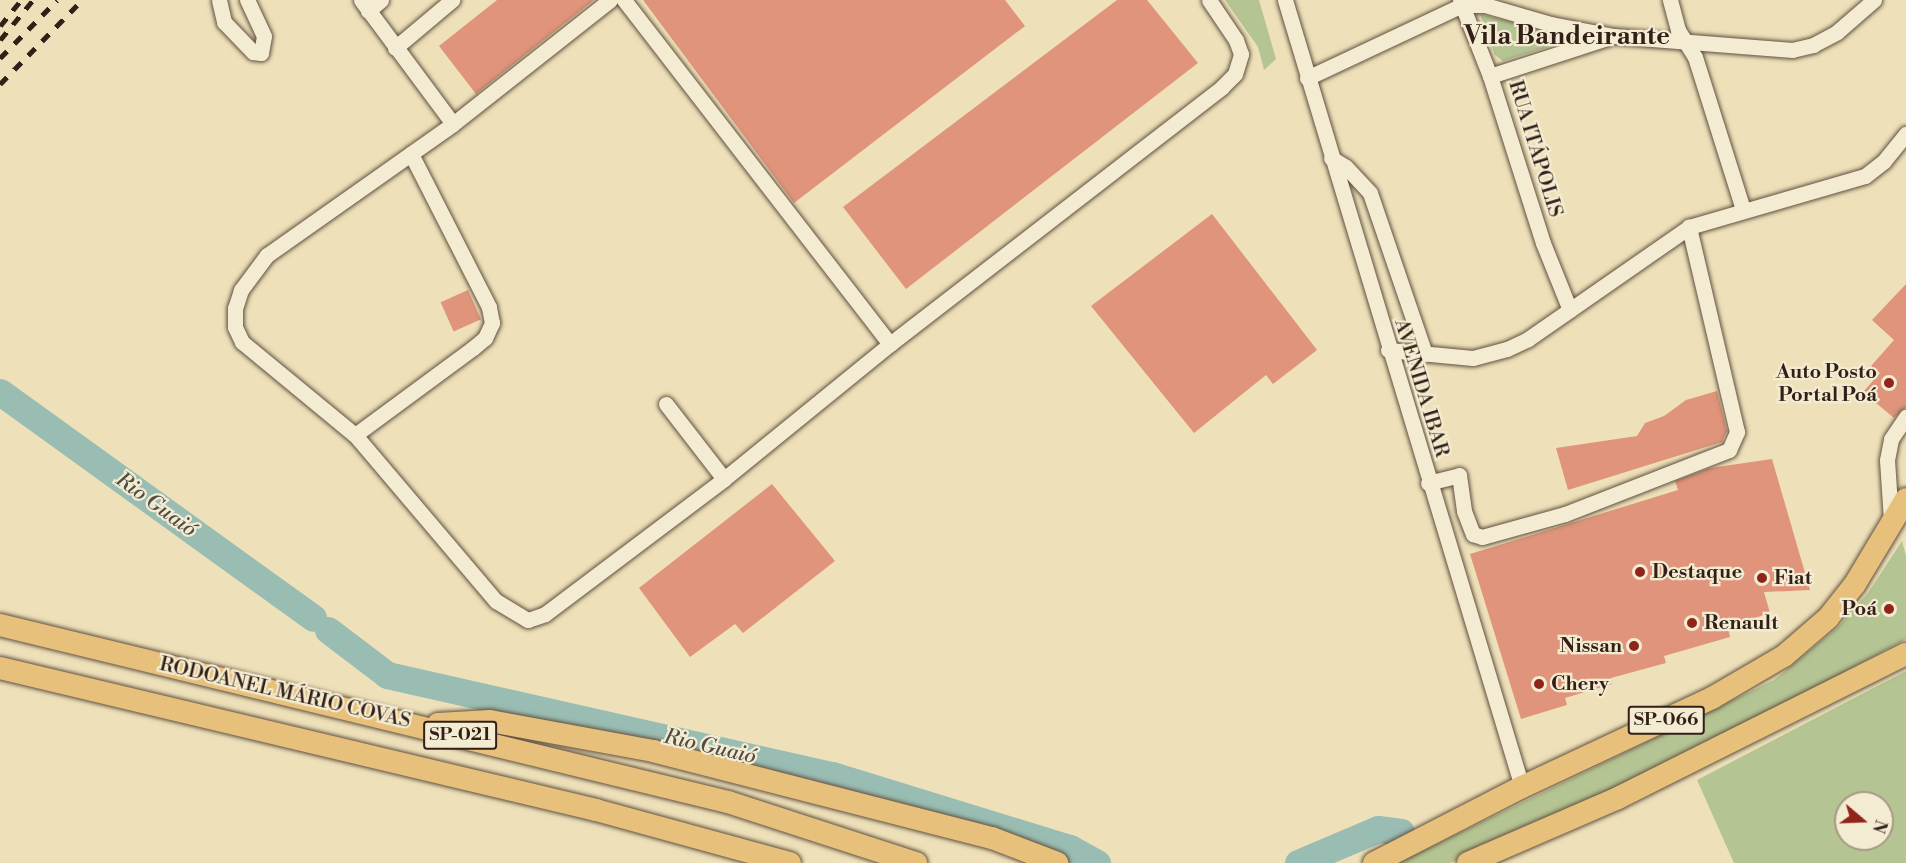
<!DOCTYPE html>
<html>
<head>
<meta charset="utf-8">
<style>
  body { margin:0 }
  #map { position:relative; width:1906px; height:863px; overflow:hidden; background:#eee1b9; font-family:"Libre Bodoni",serif }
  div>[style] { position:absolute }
  .green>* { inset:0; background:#b4c492 }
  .river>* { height:27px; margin:-13.5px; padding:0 13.5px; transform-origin:13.5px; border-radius:13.5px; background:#99bdb3 }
  .building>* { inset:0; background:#df947b; transform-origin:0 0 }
  .roads { filter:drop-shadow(0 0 2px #615040) drop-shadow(0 0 2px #615040) }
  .minor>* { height:15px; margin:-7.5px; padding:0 7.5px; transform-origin:7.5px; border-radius:7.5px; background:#f4ecd2 }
  .highway>* { height:22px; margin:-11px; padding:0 11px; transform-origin:11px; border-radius:11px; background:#e7c07c }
  .rail>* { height:4.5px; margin-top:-2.25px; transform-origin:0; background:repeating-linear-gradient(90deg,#321f17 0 10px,transparent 0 20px) }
  .dots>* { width:16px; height:16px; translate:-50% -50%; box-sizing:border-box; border:3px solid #f4ecd2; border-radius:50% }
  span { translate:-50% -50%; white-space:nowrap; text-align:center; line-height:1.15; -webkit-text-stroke:4.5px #f4ecd2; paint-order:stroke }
  .shield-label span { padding:2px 4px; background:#f4ecd2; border:2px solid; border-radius:4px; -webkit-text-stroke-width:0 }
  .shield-label { font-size:18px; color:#321f17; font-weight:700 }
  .street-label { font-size:20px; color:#321f17 }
  .poi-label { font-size:20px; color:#321f17; font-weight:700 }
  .right { translate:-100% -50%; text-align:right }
  .left { translate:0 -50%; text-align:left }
  .water-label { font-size:21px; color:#514e46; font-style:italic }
  .district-label { font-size:26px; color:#321f17; font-weight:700 }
  .north { position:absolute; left:1834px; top:791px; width:60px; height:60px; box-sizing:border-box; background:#f4ecd2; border:2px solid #a69a87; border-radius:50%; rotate:109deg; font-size:16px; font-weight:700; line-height:24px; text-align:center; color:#321f17 }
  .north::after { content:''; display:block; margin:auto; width:21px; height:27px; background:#8f2418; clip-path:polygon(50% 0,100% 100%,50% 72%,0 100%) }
</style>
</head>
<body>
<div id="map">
  <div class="green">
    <i style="clip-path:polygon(1225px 0,1259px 0,1276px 59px,1264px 70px,1258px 47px)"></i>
    <i style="clip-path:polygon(1480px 14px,1553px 33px,1556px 39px,1551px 46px,1503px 61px,1495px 55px)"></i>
    <i style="clip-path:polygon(1902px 541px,1906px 556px,1906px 639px,1660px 770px,1540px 826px,1450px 863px,1398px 863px,1774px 680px,1838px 627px,1868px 593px)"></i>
    <i style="clip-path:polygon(evenodd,1906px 671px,1906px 863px,1734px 863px,1697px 780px,1906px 671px,1846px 803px,1882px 803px,1882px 839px,1846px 839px,1846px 803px)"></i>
  </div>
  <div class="river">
    <i style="left:0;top:392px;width:386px;rotate:35.8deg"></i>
    <i style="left:328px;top:630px;width:74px;rotate:37.3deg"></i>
    <i style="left:387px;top:675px;width:456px;rotate:12.7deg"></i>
    <i style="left:832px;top:775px;width:249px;rotate:17.1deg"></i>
    <i style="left:1070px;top:848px;width:31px;rotate:29deg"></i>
    <i style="left:1298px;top:863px;width:87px;rotate:-23deg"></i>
    <i style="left:1378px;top:829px;width:23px;rotate:7deg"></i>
  </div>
  <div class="building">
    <i style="clip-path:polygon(497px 0,594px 0,476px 94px,439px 46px)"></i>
    <i style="clip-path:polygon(643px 0,1005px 0,1025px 26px,794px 203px)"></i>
    <i style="clip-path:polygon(1117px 0,1147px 0,1198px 63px,906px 289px,843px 207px)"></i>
    <i style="clip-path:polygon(1212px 214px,1317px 350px,1273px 384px,1266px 375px,1194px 433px,1091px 306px)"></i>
    <i style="clip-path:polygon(1906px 284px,1906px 407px,1894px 418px,1863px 392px,1880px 373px,1871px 366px,1894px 340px,1872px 320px)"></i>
    <i style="left:468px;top:290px;width:32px;height:30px;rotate:66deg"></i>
    <i style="clip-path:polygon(1717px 391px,1727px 431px,1722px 442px,1568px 490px,1556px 448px,1637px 436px,1645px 423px,1664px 416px,1686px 400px)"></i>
    <i style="clip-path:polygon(1772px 459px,1810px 590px,1764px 592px,1770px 613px,1728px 627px,1730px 637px,1664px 656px,1666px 663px,1611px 678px,1612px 684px,1565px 698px,1567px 705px,1521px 719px,1470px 554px,1678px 490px,1675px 481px,1710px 468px)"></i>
    <i style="clip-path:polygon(772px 484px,835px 561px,743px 633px,735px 624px,690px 657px,639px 588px)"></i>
  </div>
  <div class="roads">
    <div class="minor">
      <i style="left:219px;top:0;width:23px;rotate:77deg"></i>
      <i style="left:224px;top:22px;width:42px;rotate:46deg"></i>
      <i style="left:253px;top:52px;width:8px;rotate:7deg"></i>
      <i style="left:261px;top:53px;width:17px;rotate:-80deg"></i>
      <i style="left:264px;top:36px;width:40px;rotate:-115deg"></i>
      <i style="left:361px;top:0;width:154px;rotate:53.4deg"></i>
      <i style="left:610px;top:0;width:200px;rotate:141.7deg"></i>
      <i style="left:453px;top:124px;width:228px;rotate:144.8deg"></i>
      <i style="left:267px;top:255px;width:44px;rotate:126.6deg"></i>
      <i style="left:241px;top:290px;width:19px;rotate:108deg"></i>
      <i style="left:235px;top:308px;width:19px;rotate:90deg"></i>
      <i style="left:235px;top:327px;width:17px;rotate:65deg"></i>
      <i style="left:242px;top:342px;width:146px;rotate:39.5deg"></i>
      <i style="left:355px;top:435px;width:218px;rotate:49.7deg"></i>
      <i style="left:496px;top:601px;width:37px;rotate:31deg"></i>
      <i style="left:528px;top:620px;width:18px;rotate:-19deg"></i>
      <i style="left:545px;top:614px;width:224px;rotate:-37deg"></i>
      <i style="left:724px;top:479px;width:214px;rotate:-39.1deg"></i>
      <i style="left:890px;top:344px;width:420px;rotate:-37.7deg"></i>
      <i style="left:1222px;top:87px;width:18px;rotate:-45deg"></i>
      <i style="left:1235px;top:74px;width:21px;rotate:-73deg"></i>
      <i style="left:1241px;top:54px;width:15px;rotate:-110deg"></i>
      <i style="left:1236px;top:40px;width:48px;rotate:-124deg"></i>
      <i style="left:624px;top:0;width:435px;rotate:52.3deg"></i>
      <i style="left:1285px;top:0;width:822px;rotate:73.24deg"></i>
      <i style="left:1460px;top:0;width:82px;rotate:68.5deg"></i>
      <i style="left:1490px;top:76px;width:175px;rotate:72.4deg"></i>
      <i style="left:1543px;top:243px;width:72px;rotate:68.1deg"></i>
      <i style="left:1670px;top:0;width:31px;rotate:75deg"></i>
      <i style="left:1678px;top:30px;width:32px;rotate:58deg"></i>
      <i style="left:1695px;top:57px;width:159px;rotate:72.5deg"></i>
      <i style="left:368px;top:11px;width:17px;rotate:-40deg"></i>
      <i style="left:395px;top:48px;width:75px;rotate:-40.1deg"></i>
      <i style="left:1490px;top:76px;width:126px;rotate:-18deg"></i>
      <i style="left:1307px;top:78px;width:171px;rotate:-25.2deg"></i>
      <i style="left:1462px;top:5px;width:23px"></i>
      <i style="left:1485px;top:5px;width:69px;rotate:16.1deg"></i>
      <i style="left:1551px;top:24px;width:64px;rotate:10.8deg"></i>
      <i style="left:1614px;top:36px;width:179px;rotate:4.5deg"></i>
      <i style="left:1792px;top:50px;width:22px;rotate:-13deg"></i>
      <i style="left:1813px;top:45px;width:27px;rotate:-28deg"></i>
      <i style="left:1837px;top:32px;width:49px;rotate:-40.9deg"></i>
      <i style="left:1331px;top:158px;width:17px;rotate:31deg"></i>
      <i style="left:1346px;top:167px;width:35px;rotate:47deg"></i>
      <i style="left:1370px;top:193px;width:170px;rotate:71.1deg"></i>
      <i style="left:1388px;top:350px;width:85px;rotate:5.4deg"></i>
      <i style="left:1473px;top:358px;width:35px;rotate:-15deg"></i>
      <i style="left:1507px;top:349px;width:23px;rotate:-25deg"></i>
      <i style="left:1528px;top:339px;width:196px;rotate:-34.8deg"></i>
      <i style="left:1689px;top:227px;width:183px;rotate:-16.2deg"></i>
      <i style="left:1865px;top:176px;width:24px;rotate:-38deg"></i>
      <i style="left:1884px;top:161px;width:35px;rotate:-51deg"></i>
      <i style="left:666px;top:404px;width:95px;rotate:52.3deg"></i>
      <i style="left:355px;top:435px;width:147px;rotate:-36.4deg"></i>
      <i style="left:473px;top:348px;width:16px;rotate:-40deg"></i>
      <i style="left:485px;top:338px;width:17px;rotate:-65deg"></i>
      <i style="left:492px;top:323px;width:16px;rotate:-101deg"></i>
      <i style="left:489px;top:307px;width:172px;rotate:-117deg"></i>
      <i style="left:1428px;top:483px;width:32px;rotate:-14deg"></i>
      <i style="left:1459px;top:475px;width:36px;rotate:82deg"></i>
      <i style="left:1464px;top:511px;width:25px;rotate:69deg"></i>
      <i style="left:1473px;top:534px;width:9px;rotate:18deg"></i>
      <i style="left:1482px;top:537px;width:86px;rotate:-15.5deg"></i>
      <i style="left:1565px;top:514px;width:176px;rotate:-21.3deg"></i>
      <i style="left:1729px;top:450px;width:20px;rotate:-66deg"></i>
      <i style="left:1737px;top:432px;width:211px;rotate:-103.2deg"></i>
      <i style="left:1891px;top:520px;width:60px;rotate:-93.8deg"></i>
      <i style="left:1887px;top:460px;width:21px;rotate:-79deg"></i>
      <i style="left:1891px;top:439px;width:27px;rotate:-56deg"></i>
    </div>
    <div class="highway">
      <i style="left:0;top:625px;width:749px;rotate:13.67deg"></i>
      <i style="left:728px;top:802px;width:198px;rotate:18deg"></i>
      <i style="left:0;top:668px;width:613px;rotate:13.4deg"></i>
      <i style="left:596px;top:810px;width:201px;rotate:15.3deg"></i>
      <i style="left:438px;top:724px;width:52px;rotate:-3.3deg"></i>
      <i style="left:490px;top:721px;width:166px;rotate:10.4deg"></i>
      <i style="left:653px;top:751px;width:350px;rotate:14.4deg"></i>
      <i style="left:992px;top:838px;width:70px;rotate:21deg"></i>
      <i style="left:1374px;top:863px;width:166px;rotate:-27.2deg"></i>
      <i style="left:1522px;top:787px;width:210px;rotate:-25.1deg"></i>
      <i style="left:1712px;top:698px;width:83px;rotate:-30.3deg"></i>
      <i style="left:1784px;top:656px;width:58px;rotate:-40.8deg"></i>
      <i style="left:1828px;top:618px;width:43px;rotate:-51.5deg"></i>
      <i style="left:1855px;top:584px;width:99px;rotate:-59deg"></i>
      <i style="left:1468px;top:863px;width:163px;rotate:-23.4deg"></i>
      <i style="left:1618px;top:798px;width:322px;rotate:-26.6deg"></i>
    </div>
  </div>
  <div class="rail">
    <i style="left:0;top:26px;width:33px;rotate:-51deg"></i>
    <i style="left:0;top:40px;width:52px;rotate:-50.5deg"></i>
    <i style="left:0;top:58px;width:81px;rotate:-45.5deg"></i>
    <i style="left:0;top:84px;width:117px;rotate:-45.7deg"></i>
  </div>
  <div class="dots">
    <i style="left:1889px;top:383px;background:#8f2418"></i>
    <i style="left:1640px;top:572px;background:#8f2418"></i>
    <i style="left:1762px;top:578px;background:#8f2418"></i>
    <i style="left:1889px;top:609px;background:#8f2418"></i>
    <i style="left:1692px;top:623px;background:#8f2418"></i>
    <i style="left:1634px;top:646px;background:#8f2418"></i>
    <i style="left:1539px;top:684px;background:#8f2418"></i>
  </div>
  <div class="shield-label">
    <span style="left:1666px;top:720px">SP-066</span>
    <span style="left:460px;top:735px">SP-021</span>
  </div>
  <div class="street-label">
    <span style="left:1535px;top:149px;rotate:73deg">RUA ITÁPOLIS</span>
    <span style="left:1421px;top:388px;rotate:73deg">AVENIDA IBAR</span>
    <span style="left:285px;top:693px;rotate:13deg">RODOANEL MÁRIO COVAS</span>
  </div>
  <div class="poi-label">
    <span class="right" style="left:1877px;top:384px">Auto Posto<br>Portal Poá</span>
    <span class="left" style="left:1652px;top:572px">Destaque</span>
    <span class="left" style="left:1774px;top:578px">Fiat</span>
    <span class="right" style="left:1877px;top:609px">Poá</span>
    <span class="left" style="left:1704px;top:623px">Renault</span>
    <span class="right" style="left:1622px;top:646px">Nissan</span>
    <span class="left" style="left:1551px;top:684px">Chery</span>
  </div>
  <div class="water-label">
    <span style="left:156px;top:505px;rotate:36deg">Rio Guaió</span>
    <span style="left:710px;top:747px;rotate:13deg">Rio Guaió</span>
  </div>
  <div class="district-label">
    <span style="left:1567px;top:37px">Vila Bandeirante</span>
  </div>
  <div class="north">N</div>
</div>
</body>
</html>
